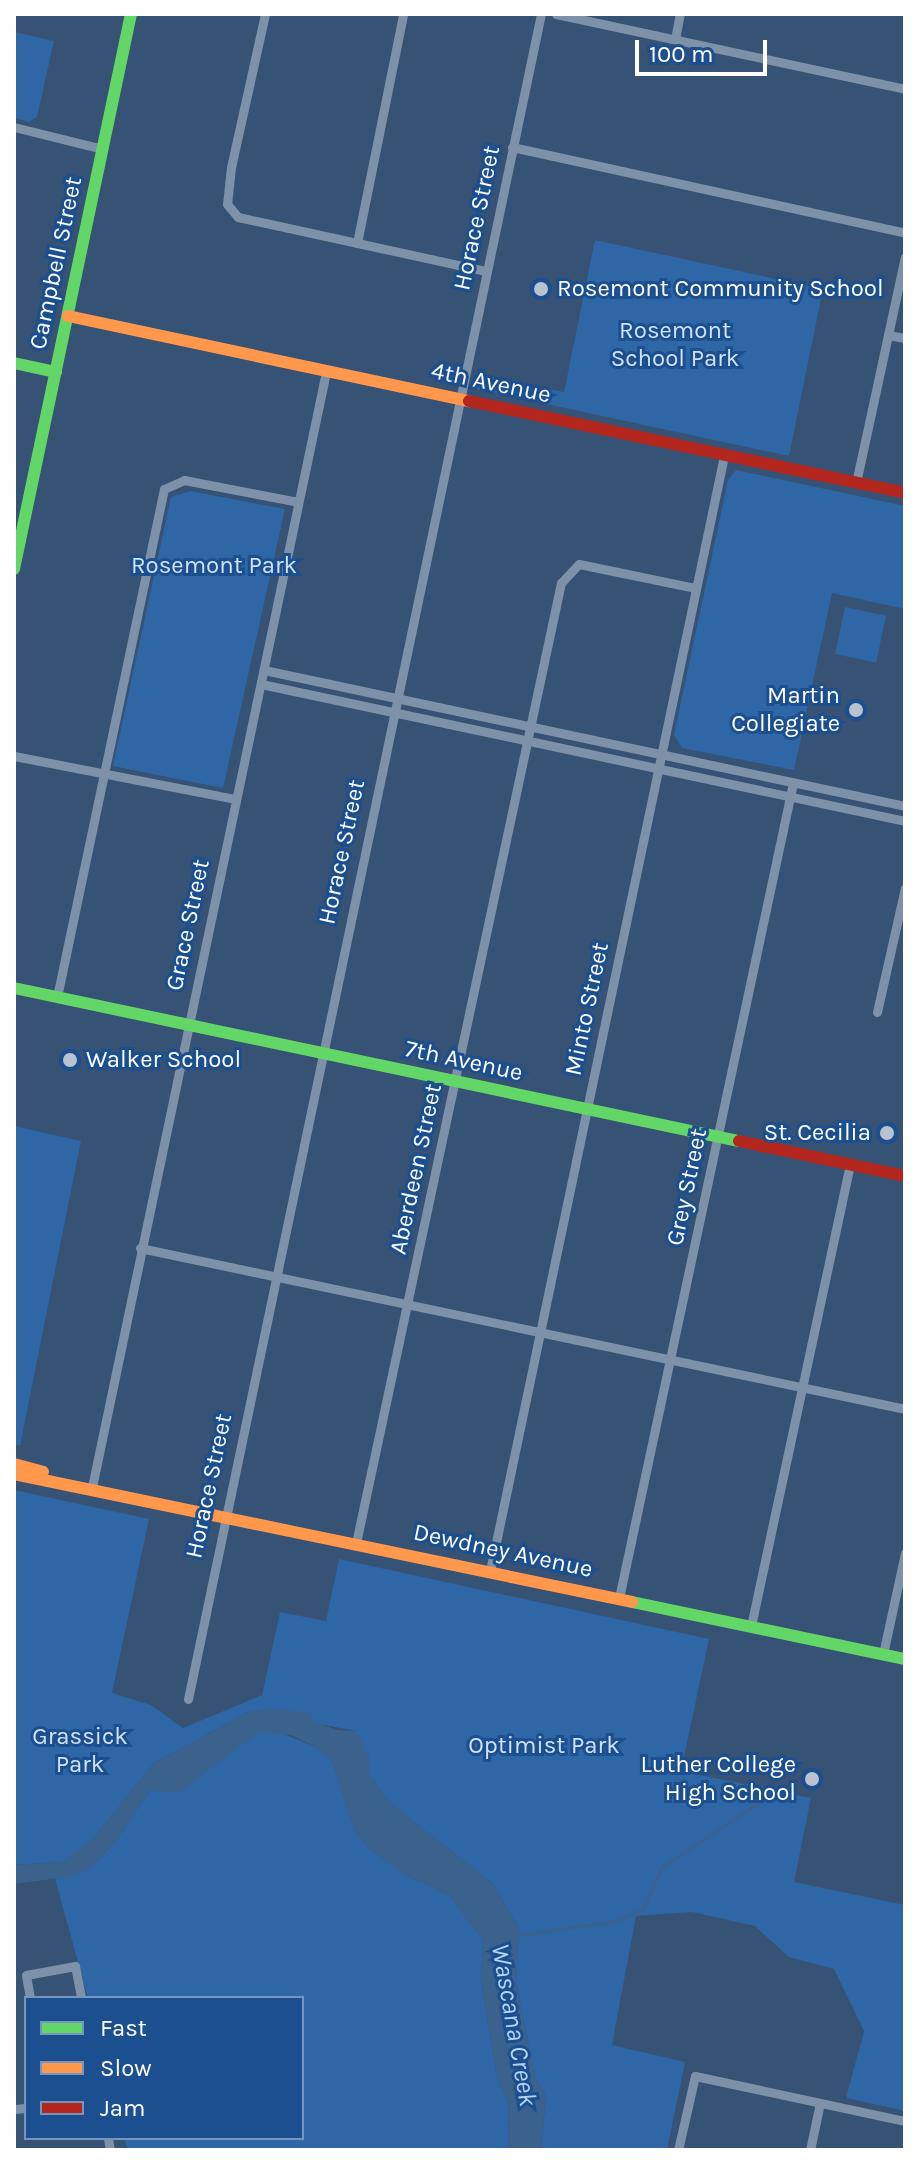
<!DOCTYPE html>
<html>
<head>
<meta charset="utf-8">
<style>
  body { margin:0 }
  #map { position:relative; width:919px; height:2164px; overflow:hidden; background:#365274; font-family:Karla,sans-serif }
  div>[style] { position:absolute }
  .green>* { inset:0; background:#2f66a5; transform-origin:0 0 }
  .water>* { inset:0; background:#3b618d }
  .stream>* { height:3px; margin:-1.5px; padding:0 1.5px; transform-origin:1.5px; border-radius:1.5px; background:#3b618d }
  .street>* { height:9px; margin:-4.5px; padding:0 4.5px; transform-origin:4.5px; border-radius:4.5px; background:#7d92a8 }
  .fast>* { height:12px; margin:-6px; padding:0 6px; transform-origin:6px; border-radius:6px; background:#63d668 }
  .slow>* { height:12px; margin:-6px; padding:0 6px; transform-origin:6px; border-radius:6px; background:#ff974d }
  .jam>* { height:12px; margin:-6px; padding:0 6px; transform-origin:6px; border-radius:6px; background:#b3261e }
  .dots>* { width:22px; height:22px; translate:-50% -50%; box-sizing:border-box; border:4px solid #1b4f8f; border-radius:50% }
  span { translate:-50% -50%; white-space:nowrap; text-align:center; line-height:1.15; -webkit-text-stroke:6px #1b4f8f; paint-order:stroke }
  .street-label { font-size:24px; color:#fff }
  .poi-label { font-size:24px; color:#fff }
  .left { translate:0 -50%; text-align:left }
  .right { translate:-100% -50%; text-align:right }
  .park-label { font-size:24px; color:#cfe3fa }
  .water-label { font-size:26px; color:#b5d3f5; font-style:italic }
  .frame { position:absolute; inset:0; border:16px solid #fff; pointer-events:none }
  .legend { position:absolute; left:24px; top:1996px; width:280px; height:144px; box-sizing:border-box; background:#1b4f8f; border:2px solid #7695bc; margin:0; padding:10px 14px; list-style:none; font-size:24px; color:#fff }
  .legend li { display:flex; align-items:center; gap:16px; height:40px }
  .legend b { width:40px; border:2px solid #7695bc }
  .scale { position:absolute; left:635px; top:40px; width:132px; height:36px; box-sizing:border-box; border:4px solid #fff; border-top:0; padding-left:10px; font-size:24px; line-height:28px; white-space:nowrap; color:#fff; -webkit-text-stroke:6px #1b4f8f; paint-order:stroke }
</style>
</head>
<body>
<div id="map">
  <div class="green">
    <i style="clip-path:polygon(14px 32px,54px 41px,37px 117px,29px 122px,14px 118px)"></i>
    <i style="clip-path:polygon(595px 240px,823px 289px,789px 456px,477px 389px,480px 375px,564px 392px)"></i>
    <i style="clip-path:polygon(736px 470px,905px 506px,905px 609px,832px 593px,794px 770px,682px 748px,674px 735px,728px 480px)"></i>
    <i style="clip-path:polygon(190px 491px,285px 509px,223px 788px,113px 766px,171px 497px)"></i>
    <i style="left:845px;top:607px;width:42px;height:48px;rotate:12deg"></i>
    <i style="clip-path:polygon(14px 1126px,81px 1141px,20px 1446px,14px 1444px)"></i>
    <i style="clip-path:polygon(14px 1490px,149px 1519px,112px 1693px,151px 1705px,183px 1728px,262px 1695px,280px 1612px,326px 1621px,339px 1559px,709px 1639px,681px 1771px,811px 1798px,794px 1882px,905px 1905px,905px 2111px,846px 2098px,864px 2031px,834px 1969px,789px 1957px,755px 1926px,692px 1912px,636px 1916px,612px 2045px,685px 2062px,667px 2150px,541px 2150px,546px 2095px,535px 2078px,516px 1982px,519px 1928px,492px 1883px,391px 1804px,368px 1773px,356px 1731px,250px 1711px,153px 1764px,94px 1838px,76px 1854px,62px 1862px,14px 1865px)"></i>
    <i style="clip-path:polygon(274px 1730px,316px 1747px,332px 1760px,355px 1831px,372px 1851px,406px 1875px,449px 1895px,483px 1939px,481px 1980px,497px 2077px,508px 2102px,509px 2150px,128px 2150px,124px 2138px,302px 2138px,302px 1998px,88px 1998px,55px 1879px,90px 1868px,115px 1842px,150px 1790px,259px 1732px)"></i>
  </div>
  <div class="water">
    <i style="clip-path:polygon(277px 1709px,309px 1713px,314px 1721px,336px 1730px,356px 1731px,370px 1758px,368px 1773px,391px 1804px,492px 1883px,519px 1928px,516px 1982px,535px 2078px,546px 2095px,541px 2150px,509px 2150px,508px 2102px,497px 2077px,481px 1980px,483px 1939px,449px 1895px,404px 1874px,372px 1851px,355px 1831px,332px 1760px,316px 1747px,291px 1735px,259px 1732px,179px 1793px,150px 1790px,115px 1842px,90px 1868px,68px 1877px,14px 1884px,14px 1865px,62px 1862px,94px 1838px,153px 1764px,250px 1711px)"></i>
  </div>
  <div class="stream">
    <i style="left:519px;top:1935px;width:98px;rotate:-8.2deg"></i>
    <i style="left:616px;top:1921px;width:30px;rotate:-26deg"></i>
    <i style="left:643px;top:1908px;width:45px;rotate:-65.1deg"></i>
    <i style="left:662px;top:1867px;width:115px;rotate:-33.7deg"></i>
    <i style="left:758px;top:1803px;width:17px;rotate:-77deg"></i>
  </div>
  <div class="street">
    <i style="left:265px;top:14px;width:157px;rotate:102.5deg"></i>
    <i style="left:231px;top:167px;width:37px;rotate:96deg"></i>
    <i style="left:227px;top:204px;width:17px;rotate:50deg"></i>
    <i style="left:238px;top:217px;width:254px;rotate:12.3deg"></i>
    <i style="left:556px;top:14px;width:357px;rotate:12.1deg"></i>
    <i style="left:675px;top:39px;width:25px;rotate:-79deg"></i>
    <i style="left:14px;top:127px;width:92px;rotate:13.9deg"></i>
    <i style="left:512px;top:147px;width:402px;rotate:12.3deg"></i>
    <i style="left:357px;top:243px;width:234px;rotate:-78.6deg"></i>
    <i style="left:888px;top:335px;width:17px;rotate:10deg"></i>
    <i style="left:856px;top:483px;width:231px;rotate:-77.8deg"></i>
    <i style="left:264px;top:670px;width:655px;rotate:11.98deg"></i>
    <i style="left:261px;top:684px;width:658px;rotate:12.01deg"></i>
    <i style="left:14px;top:756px;width:226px;rotate:11deg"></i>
    <i style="left:57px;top:997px;width:519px;rotate:-78.11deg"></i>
    <i style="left:164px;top:489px;width:22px;rotate:-24deg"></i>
    <i style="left:184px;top:480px;width:116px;rotate:10.9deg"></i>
    <i style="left:877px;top:1012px;width:127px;rotate:-77.3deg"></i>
    <i style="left:140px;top:1248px;width:782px;rotate:11.88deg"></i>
    <i style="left:92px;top:1487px;width:1139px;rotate:-78.15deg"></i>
    <i style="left:356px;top:1543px;width:982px;rotate:-77.95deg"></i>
    <i style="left:561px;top:583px;width:26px;rotate:-47deg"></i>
    <i style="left:579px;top:564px;width:118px;rotate:11.7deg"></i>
    <i style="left:490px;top:1571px;width:1139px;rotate:-78.15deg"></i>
    <i style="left:619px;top:1598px;width:833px;rotate:-77.95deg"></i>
    <i style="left:751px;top:1626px;width:472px;rotate:-77.9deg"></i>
    <i style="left:883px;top:1654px;width:103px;rotate:-77.7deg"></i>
    <i style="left:188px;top:1699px;width:1722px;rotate:-78.17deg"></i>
    <i style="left:30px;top:1998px;width:23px;rotate:-100deg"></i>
    <i style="left:26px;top:1975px;width:50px;rotate:-10.4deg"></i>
    <i style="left:75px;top:1966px;width:33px;rotate:79deg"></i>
    <i style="left:14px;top:2109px;width:12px;rotate:-5deg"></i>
    <i style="left:108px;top:2138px;width:12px;rotate:81deg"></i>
    <i style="left:678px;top:2150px;width:76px;rotate:-77.1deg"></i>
    <i style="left:695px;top:2076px;width:215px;rotate:12.1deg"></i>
    <i style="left:810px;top:2150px;width:48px;rotate:-78deg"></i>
  </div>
  <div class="fast">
    <i style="left:14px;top:363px;width:43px;rotate:12.1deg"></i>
    <i style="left:14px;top:569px;width:567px;rotate:-78.1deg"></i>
    <i style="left:14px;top:988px;width:741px;rotate:11.92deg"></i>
    <i style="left:632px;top:1602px;width:279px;rotate:11.8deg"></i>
  </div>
  <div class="slow">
    <i style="left:68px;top:316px;width:410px;rotate:12deg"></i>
    <i style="left:14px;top:1464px;width:30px;rotate:15deg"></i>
    <i style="left:14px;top:1474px;width:631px;rotate:11.7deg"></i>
  </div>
  <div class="jam">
    <i style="left:469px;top:401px;width:446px;rotate:11.9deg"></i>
    <i style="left:739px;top:1141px;width:170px;rotate:11.9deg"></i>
  </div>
  <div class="dots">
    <i style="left:541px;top:289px;background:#b9c2ce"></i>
    <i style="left:856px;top:710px;background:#b9c2ce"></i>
    <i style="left:70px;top:1060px;background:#b9c2ce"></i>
    <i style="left:887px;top:1133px;background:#b9c2ce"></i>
    <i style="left:812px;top:1779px;background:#b9c2ce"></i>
  </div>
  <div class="street-label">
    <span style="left:477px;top:218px;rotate:-78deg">Horace Street</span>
    <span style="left:56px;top:263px;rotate:-78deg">Campbell Street</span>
    <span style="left:491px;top:383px;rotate:12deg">4th Avenue</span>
    <span style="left:342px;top:852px;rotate:-78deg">Horace Street</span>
    <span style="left:188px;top:925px;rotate:-78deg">Grace Street</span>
    <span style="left:587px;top:1009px;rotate:-78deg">Minto Street</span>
    <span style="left:464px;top:1061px;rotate:12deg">7th Avenue</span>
    <span style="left:416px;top:1169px;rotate:-78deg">Aberdeen Street</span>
    <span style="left:687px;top:1187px;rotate:-78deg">Grey Street</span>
    <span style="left:209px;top:1486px;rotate:-78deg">Horace Street</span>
    <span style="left:503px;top:1551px;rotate:12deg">Dewdney Avenue</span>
  </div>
  <div class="poi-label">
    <span class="left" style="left:557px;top:289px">Rosemont Community School</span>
    <span class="right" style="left:840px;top:710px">Martin<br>Collegiate</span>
    <span class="left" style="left:86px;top:1060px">Walker School</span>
    <span class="right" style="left:871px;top:1133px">St. Cecilia</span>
    <span class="right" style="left:796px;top:1779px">Luther College<br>High School</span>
  </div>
  <div class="park-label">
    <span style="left:675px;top:345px">Rosemont<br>School Park</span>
    <span style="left:214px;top:566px">Rosemont Park</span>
    <span style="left:80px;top:1751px">Grassick<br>Park</span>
    <span style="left:544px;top:1746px">Optimist Park</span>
  </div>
  <div class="water-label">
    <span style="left:514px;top:2025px;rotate:80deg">Wascana Creek</span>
  </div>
  <div class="frame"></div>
  <ul class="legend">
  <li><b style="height:10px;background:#63d668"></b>Fast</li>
  <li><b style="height:10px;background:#ff974d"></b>Slow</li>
  <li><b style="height:10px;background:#b3261e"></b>Jam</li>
  </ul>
  <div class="scale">100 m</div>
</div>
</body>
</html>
